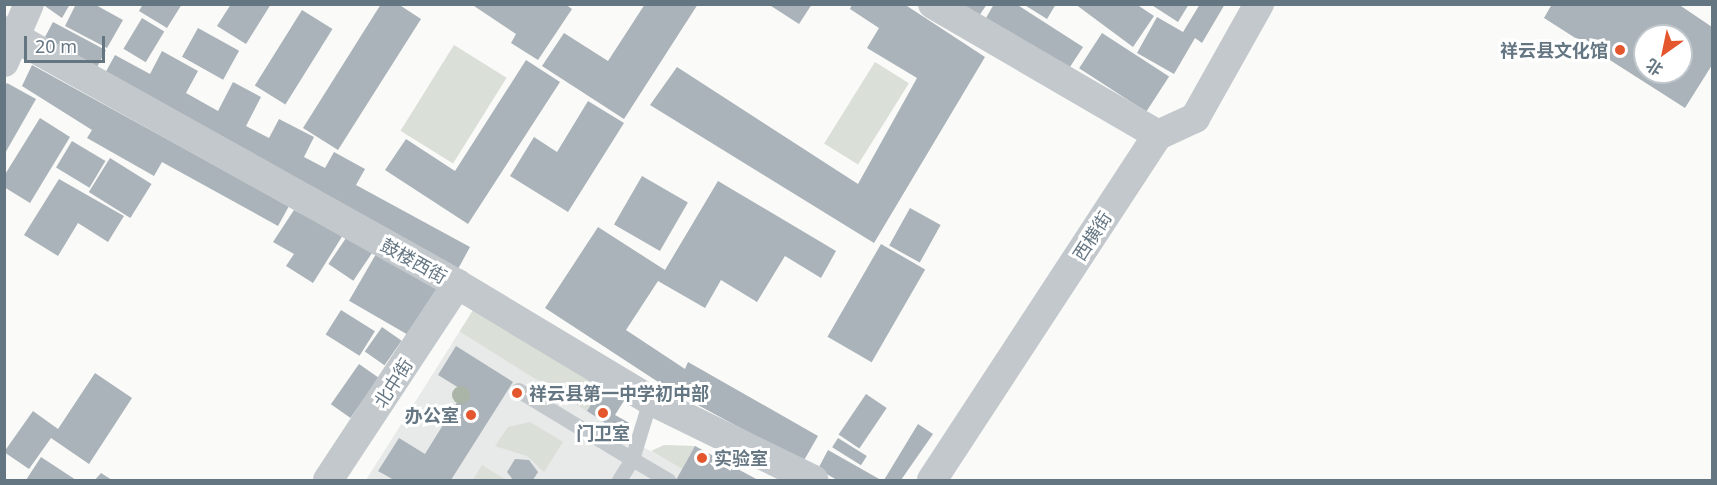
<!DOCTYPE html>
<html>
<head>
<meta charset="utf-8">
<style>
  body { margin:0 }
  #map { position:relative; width:1717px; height:485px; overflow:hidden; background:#fafaf8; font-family:"Noto Sans","Noto Sans SC",sans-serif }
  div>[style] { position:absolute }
  .built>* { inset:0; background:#e8e9e9 }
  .green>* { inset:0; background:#dadfd7; transform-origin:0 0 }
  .building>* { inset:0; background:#aab3b9; transform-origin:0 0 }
  .lane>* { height:15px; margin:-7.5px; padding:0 7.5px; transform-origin:7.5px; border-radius:7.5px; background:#c3c8cc }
  .street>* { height:30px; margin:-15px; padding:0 15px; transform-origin:15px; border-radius:15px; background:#c3c8cc }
  .trees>* { width:18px; height:18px; margin:-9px; border-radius:50%; background:#aab4a7 }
  .dots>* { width:16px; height:16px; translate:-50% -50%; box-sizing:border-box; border:3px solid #fff; border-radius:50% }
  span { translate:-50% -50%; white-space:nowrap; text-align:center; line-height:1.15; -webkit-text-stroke:6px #fff; paint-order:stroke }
  .poi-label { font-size:18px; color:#657683; font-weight:700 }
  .right { translate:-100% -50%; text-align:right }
  .left { translate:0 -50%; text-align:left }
  .street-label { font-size:18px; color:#657683 }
  .frame { position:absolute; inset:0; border:6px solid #657683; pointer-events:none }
  .north { position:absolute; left:1633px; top:24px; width:60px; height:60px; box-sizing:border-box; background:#fff; border:2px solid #c1c8cd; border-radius:50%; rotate:213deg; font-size:16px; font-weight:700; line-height:24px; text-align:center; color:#657683 }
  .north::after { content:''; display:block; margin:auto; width:21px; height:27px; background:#e4572e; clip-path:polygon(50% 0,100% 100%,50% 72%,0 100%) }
  .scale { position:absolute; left:24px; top:36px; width:81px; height:27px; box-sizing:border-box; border:3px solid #657683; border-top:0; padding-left:8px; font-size:18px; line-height:21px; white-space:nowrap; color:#657683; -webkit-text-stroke:4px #fff; paint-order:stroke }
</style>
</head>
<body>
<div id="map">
  <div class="built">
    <i style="clip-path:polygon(475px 307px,625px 399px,615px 415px,631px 424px,624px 436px,682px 469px,695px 446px,758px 480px,366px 480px)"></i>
  </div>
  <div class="green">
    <i style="left:454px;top:45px;width:62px;height:101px;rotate:32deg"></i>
    <i style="left:875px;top:62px;width:40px;height:96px;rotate:32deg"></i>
    <i style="left:475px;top:307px;width:150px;height:29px;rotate:32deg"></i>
    <i style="clip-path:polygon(530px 422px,563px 442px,544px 472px,527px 456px,495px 446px,508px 427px)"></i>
    <i style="clip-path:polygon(664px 445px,695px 446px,682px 469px,651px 451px)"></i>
    <i style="clip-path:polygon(482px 465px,506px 480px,473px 480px)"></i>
  </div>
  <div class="building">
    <i style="clip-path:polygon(42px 4px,70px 4px,62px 18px)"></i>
    <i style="clip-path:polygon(76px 4px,94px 4px,123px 20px,107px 48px,65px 26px)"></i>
    <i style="clip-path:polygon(143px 4px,182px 4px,167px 28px,139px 11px)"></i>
    <i style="clip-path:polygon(231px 4px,271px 4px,246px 44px,217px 26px)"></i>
    <i style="clip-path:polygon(381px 4px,398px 4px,421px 19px,338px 150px,303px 128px)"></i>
    <i style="clip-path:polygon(471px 4px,565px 4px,572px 9px,538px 60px,511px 43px,516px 34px)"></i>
    <i style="clip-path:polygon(645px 4px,698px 4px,624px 119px,542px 66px,564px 33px,608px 61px)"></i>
    <i style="clip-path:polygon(768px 4px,812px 4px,799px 24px)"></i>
    <i style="clip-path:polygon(852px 4px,904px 4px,985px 57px,874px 243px,650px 105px,677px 67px,858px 184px,917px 78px,867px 48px,879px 28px,850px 9px)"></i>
    <i style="clip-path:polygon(962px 4px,987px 4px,979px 16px)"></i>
    <i style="clip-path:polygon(994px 4px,1016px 4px,1083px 47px,1068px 70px,986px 18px)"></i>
    <i style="clip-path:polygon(1023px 4px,1056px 4px,1047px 19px)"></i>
    <i style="clip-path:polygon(1075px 4px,1136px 4px,1154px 16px,1133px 47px)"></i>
    <i style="clip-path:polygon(1150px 4px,1189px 4px,1178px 22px)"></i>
    <i style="clip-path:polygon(1200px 4px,1225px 4px,1202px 43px,1195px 38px,1174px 74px,1137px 53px,1157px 17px,1183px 32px)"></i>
    <i style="clip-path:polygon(evenodd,1552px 4px,1678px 4px,1712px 27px,1712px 65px,1685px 108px,1544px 18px,1552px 4px,1645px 36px,1681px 36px,1681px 72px,1645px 72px,1645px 36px)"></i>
    <i style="left:302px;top:10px;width:36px;height:89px;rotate:32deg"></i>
    <i style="left:142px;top:18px;width:26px;height:36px;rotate:31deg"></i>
    <i style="left:53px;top:22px;width:60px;height:25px;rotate:28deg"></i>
    <i style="left:198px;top:28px;width:47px;height:33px;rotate:29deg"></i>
    <i style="left:1102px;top:33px;width:80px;height:42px;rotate:33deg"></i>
    <i style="clip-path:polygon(162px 51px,198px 71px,186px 93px,218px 111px,233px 82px,261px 97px,246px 126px,269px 138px,279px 119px,314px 137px,304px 157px,325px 168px,334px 152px,365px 169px,356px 185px,470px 247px,458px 269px,103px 77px,115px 55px,150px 74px)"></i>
    <i style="clip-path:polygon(526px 60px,560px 82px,468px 224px,385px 170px,406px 139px,455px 171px)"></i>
    <i style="clip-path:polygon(32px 65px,289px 206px,278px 226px,162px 162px,154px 176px,87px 138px,92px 130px,22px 86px)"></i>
    <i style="clip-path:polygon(7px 83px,36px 99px,4px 155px,4px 87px)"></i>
    <i style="clip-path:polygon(588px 101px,624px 123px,568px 212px,510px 176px,534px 137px,557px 152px)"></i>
    <i style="clip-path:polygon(40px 118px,70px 137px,30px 203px,4px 187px,4px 176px)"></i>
    <i style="left:72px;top:141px;width:39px;height:31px;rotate:31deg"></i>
    <i style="left:110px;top:158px;width:49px;height:40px;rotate:32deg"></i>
    <i style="left:642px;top:176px;width:53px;height:56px;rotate:30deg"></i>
    <i style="clip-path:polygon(59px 179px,124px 216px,108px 242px,78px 223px,58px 256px,24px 235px)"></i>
    <i style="clip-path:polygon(718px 181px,836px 251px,821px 278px,785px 256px,757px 302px,721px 280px,705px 308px,658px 281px,626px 330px,685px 369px,688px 362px,818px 436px,803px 462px,672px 391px,545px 308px,598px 227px,665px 270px)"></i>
    <i style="left:910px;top:208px;width:35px;height:43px;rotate:29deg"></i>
    <i style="clip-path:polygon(294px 210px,343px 235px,313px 283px,286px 266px,294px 254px,273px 242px)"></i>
    <i style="left:348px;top:235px;width:30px;height:35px;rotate:34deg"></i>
    <i style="left:881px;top:244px;width:51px;height:107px;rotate:30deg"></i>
    <i style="left:376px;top:254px;width:73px;height:54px;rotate:30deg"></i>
    <i style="left:341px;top:310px;width:40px;height:29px;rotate:32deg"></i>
    <i style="left:382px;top:327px;width:24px;height:30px;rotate:35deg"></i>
    <i style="clip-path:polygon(456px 346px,513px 382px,451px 480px,394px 480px,378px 471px,399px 438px,425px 454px,464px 391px,438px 375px)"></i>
    <i style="left:359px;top:364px;width:24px;height:49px;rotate:35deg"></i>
    <i style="clip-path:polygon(95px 373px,132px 398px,89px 464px,51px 438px,29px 469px,4px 452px,33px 411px,58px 429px)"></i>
    <i style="clip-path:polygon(602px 386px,625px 399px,615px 415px,631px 424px,620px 442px,600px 430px,604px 422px,587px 411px)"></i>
    <i style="left:866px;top:394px;width:25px;height:49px;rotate:34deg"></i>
    <i style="clip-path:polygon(918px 424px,933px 434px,901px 480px,884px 480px)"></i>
    <i style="left:838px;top:438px;width:34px;height:11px;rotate:32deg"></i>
    <i style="clip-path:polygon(695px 446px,758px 480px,676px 480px)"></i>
    <i style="clip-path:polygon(828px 450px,881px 480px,837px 480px,818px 469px)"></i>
    <i style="clip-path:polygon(41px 457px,76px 480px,26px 480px)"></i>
    <i style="clip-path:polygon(515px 459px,529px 460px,538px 472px,533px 480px,513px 480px,507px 472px)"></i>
    <i style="clip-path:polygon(101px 473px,112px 480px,95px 480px)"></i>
  </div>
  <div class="lane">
    <i style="left:518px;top:390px;width:133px;rotate:31.2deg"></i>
    <i style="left:632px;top:459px;width:62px;rotate:-73deg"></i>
    <i style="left:619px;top:480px;width:25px;rotate:-58deg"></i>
    <i style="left:632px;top:459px;width:42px;rotate:30.3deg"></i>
  </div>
  <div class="street">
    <i style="left:933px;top:4px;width:260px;rotate:30.2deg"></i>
    <i style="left:4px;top:31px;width:519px;rotate:29.18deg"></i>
    <i style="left:457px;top:284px;width:225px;rotate:31deg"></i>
    <i style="left:650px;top:400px;width:182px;rotate:26.1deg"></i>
    <i style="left:4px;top:62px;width:63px;rotate:-66.7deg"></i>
    <i style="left:328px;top:480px;width:235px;rotate:-56.6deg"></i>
    <i style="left:932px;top:480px;width:412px;rotate:-56.8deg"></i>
    <i style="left:1158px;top:135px;width:41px;rotate:-24.7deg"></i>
    <i style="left:1195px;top:118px;width:131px;rotate:-60.7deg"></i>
  </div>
  <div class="trees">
    <i style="left:461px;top:395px"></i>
  </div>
  <div class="dots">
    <i style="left:1620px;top:50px;background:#e4572e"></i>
    <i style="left:517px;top:393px;background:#e4572e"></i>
    <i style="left:603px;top:413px;background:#e4572e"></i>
    <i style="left:471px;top:415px;background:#e4572e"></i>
    <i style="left:702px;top:458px;background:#e4572e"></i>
  </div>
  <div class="poi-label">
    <span class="right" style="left:1608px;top:50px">祥云县文化馆</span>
    <span class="left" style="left:529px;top:393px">祥云县第一中学初中部</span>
    <span class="right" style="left:459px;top:415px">办公室</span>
    <span style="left:603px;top:433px">门卫室</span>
    <span class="left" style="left:714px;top:458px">实验室</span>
  </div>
  <div class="street-label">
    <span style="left:1092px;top:236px;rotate:-57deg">西横街</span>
    <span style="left:414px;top:261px;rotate:29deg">鼓楼西街</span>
    <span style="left:393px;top:383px;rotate:-57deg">北中街</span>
  </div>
  <div class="frame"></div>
  <div class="north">北</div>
  <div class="scale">20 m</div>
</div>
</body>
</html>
